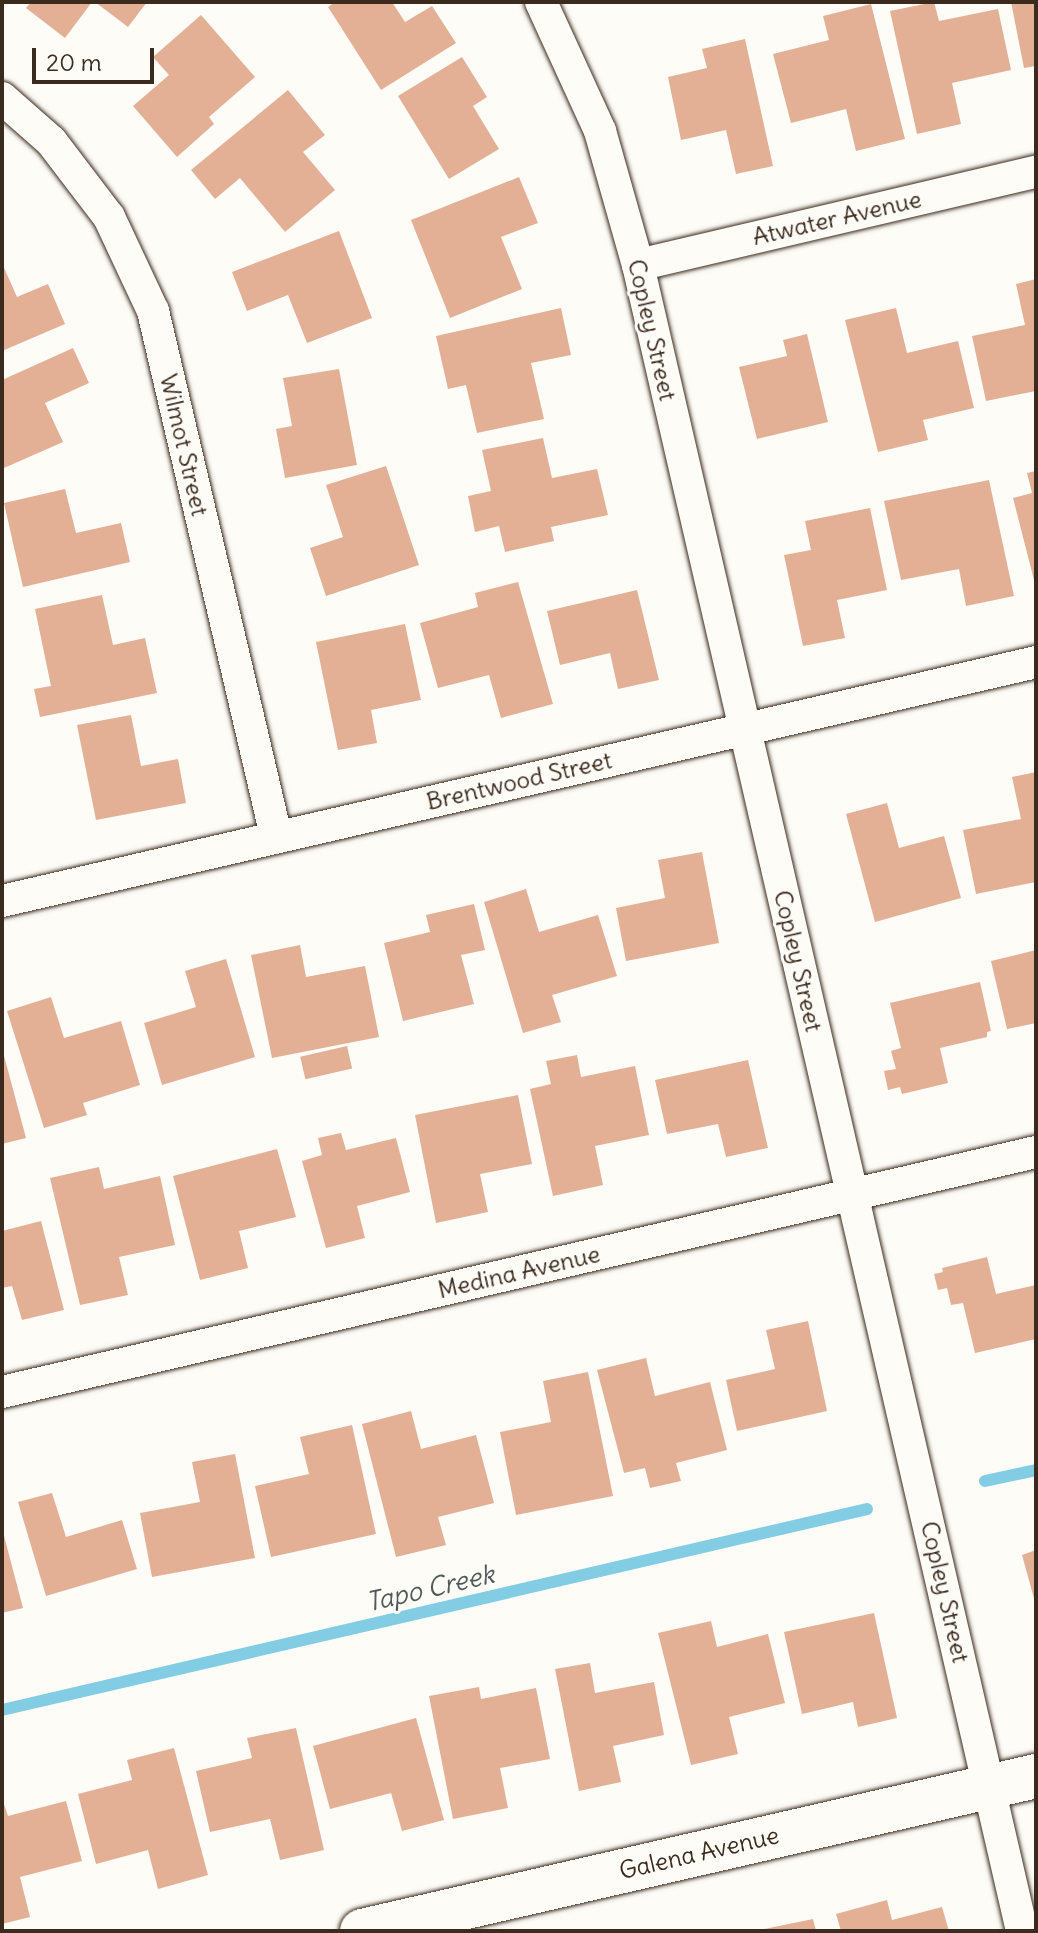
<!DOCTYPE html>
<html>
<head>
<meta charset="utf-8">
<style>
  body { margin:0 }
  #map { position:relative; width:1038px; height:1933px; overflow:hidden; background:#fdfcf7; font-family:Delius,sans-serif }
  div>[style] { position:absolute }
  .stream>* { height:12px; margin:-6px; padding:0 6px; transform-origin:6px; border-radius:6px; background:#82cde3 }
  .building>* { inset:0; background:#e3b096; transform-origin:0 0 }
  .roads { filter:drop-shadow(0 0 2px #3b2a1e) drop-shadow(0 0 2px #3b2a1e) }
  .street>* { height:32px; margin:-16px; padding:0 16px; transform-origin:16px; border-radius:16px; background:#fdfcf7 }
  .secondary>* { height:44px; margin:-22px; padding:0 22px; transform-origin:22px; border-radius:22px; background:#fdfcf7 }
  span { translate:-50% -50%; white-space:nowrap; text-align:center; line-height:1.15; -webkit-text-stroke:6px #fdfcf7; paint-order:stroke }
  .street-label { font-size:24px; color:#3b2a1e }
  .water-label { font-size:26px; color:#505b59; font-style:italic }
  .frame { position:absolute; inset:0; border:4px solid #3b2a1e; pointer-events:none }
  .scale { position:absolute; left:32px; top:48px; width:122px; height:36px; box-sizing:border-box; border:4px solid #3b2a1e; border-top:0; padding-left:10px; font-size:24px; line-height:28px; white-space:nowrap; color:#3b2a1e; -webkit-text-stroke:6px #fdfcf7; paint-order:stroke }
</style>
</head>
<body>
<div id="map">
  <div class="stream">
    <i style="left:985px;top:1481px;width:52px;rotate:-12.2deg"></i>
    <i style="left:2px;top:1710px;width:888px;rotate:-13.08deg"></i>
  </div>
  <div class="building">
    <i style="clip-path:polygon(31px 2px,92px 2px,65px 38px,26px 8px)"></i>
    <i style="clip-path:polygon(95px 2px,147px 2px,128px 27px)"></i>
    <i style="clip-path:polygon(335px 2px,392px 2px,405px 22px,432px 6px,456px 43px,381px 90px,328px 7px)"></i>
    <i style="clip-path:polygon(934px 2px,939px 21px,998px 9px,1011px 70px,952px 83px,961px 124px,917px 134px,890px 11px)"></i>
    <i style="clip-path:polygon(1011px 2px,1036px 2px,1036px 66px,1024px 68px)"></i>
    <i style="clip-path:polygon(871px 4px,905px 139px,856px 151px,846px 109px,791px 123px,773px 54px,829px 40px,823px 16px)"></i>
    <i style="clip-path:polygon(201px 15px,255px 77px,209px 117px,214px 124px,177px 157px,133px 106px,169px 75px,153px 57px)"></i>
    <i style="clip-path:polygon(745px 39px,773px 166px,736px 174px,726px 130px,681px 140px,668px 77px,707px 68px,702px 49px)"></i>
    <i style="clip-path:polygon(462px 57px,487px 97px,473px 106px,499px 149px,449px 179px,398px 96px)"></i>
    <i style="clip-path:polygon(288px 90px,325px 135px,303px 152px,335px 190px,285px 232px,240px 178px,215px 199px,191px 170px)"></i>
    <i style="clip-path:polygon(519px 177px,538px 223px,501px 237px,522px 289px,450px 318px,411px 220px)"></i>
    <i style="clip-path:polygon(339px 231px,372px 318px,307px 343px,288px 295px,247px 311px,232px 272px)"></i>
    <i style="clip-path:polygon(2px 263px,17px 297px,48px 284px,65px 324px,2px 351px)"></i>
    <i style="clip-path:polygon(1036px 279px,1036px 391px,986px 401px,972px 336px,1025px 325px,1016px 284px)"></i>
    <i style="clip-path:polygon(561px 308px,571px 355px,531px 363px,544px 419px,477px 433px,466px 385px,448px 389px,436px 336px)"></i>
    <i style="clip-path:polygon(896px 308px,907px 353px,958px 341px,974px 408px,923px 420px,928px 440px,878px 452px,845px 320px)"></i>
    <i style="clip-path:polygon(807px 334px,828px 422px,757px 439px,739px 367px,787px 356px,783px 340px)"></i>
    <i style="clip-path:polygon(73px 348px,89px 383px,45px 403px,63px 442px,4px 468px,2px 380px)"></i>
    <i style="clip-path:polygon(339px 369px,357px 465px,285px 478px,276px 429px,292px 426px,283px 378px)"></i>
    <i style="clip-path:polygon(543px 438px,552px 478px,597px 469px,608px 515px,551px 527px,554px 541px,505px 552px,499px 526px,475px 532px,468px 496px,491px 491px,482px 450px)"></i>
    <i style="clip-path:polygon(386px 466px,419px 565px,326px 596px,310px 548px,343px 537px,326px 485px)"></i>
    <i style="clip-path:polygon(1036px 471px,1036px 584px,1035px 584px,1013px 498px,1032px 493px,1027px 473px)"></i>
    <i style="clip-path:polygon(989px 480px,1014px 596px,966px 606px,959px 569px,901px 580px,884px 501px)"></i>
    <i style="clip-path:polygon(65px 489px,76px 533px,121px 523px,130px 562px,23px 587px,4px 503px)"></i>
    <i style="clip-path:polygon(870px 508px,887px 590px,837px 600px,845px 638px,803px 646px,784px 555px,811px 550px,805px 521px)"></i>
    <i style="clip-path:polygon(518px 582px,553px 704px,501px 718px,489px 675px,438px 688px,420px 623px,478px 607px,475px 593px)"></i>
    <i style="clip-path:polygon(637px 590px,659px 680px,618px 689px,610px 653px,560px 665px,547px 611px)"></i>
    <i style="clip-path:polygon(102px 595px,113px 645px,145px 638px,157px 693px,40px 717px,34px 689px,51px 686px,35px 609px)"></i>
    <i style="clip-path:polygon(405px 624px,421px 700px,371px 710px,377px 743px,338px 750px,316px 642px)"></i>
    <i style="clip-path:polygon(131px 715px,141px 766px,178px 759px,186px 803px,96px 820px,77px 725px)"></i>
    <i style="clip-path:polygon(1036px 772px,1036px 882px,976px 894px,963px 830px,1021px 819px,1012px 777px)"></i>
    <i style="clip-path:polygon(887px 803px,899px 848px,944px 836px,961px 898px,875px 922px,846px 814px)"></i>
    <i style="clip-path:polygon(702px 852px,719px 943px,626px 961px,616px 908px,665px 898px,658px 860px)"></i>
    <i style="clip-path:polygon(526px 889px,539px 932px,598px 915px,617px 976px,552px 995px,561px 1022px,523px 1033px,484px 902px)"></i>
    <i style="clip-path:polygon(474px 904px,485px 950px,461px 955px,474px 1004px,403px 1021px,384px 943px,430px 932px,426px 915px)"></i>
    <i style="clip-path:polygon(300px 945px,306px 977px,365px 966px,379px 1037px,272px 1058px,251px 955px)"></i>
    <i style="clip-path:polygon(1036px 950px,1036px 1023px,1007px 1029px,991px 961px)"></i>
    <i style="clip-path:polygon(226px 959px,255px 1057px,162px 1085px,144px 1023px,196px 1007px,185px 971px)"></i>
    <i style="clip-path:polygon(980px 982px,991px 1031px,987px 1032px,987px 1037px,940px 1048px,948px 1083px,902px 1094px,900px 1087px,888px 1090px,884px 1071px,896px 1069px,891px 1051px,901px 1048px,890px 1003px)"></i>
    <i style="clip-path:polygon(51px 997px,64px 1038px,121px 1021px,140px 1085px,83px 1103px,87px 1115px,44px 1128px,7px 1011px)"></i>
    <i style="left:347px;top:1046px;width:23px;height:48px;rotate:77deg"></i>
    <i style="clip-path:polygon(2px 1048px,26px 1138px,2px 1144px)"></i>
    <i style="clip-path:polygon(577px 1055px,581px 1077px,635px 1066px,649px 1135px,595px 1146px,603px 1185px,553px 1196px,530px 1089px,551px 1084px,546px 1061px)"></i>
    <i style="clip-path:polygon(748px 1060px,768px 1148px,726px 1157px,718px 1124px,667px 1134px,655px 1080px)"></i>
    <i style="clip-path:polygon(518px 1095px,532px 1164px,480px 1174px,488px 1212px,436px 1223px,415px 1115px)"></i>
    <i style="clip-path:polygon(341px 1133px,346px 1150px,396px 1138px,410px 1192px,357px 1206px,365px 1238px,326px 1248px,302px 1161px,322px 1155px,318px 1138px)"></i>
    <i style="clip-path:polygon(277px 1149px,296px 1217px,239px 1231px,248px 1268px,200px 1280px,173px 1176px)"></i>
    <i style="clip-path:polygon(99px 1167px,104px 1189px,160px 1176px,175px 1245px,119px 1257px,128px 1295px,80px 1305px,50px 1178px)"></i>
    <i style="clip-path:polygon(41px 1221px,64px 1310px,22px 1320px,12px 1286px,2px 1288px,2px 1231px)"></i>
    <i style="clip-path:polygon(987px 1257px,996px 1294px,1036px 1285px,1036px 1339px,975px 1353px,963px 1303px,951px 1305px,947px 1288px,938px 1290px,934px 1274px,943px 1272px,942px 1268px)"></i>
    <i style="clip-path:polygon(808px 1321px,827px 1411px,737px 1431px,726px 1380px,775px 1369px,766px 1330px)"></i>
    <i style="clip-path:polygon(646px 1358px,655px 1396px,710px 1382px,727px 1450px,676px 1463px,681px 1481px,650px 1488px,645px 1468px,624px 1473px,597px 1370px)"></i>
    <i style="clip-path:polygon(588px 1372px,613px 1496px,516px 1515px,500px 1432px,551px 1422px,543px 1381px)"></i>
    <i style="clip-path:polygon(411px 1411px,421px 1449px,476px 1435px,494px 1503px,438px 1517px,446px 1545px,396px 1557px,362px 1424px)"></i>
    <i style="clip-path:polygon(352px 1425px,376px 1534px,271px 1557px,255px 1486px,309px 1474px,300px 1437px)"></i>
    <i style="clip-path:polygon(235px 1454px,255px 1558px,152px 1577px,140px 1513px,200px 1502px,192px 1462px)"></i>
    <i style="clip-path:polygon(52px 1493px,66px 1537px,122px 1520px,137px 1569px,46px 1596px,18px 1502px)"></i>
    <i style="clip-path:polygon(2px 1528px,23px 1608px,2px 1613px)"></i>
    <i style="clip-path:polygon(1036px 1550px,1036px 1601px,1035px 1602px,1022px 1555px)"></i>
    <i style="clip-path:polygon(874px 1613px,897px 1718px,858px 1727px,853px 1702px,802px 1714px,784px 1632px)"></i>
    <i style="clip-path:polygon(711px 1621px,717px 1647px,768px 1634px,785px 1703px,729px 1717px,738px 1754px,691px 1765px,658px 1633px)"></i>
    <i style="clip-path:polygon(590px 1663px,595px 1693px,654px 1682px,664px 1735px,613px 1746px,621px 1782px,579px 1791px,555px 1669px)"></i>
    <i style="clip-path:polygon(479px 1687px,481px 1699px,536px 1688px,550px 1759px,500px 1768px,508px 1808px,453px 1819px,429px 1696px)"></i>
    <i style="clip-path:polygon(416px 1718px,444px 1820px,402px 1831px,391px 1793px,330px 1809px,313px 1746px)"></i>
    <i style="clip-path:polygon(296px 1728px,324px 1850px,280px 1860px,270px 1819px,210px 1832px,196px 1771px,252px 1758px,247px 1738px)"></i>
    <i style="clip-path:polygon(174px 1748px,208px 1875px,158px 1889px,148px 1850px,96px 1864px,78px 1794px,132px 1780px,127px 1760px)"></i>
    <i style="clip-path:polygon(2px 1798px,8px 1816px,66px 1801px,82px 1861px,20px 1877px,30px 1917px,2px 1924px)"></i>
    <i style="clip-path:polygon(887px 1900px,892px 1920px,942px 1907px,949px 1931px,841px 1931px,836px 1914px)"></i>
    <i style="clip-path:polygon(813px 1919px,816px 1931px,760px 1931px,760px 1930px)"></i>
  </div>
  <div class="roads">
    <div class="street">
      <i style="left:541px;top:2px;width:142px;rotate:65.4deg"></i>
      <i style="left:600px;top:131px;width:139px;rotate:74.2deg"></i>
      <i style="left:638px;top:265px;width:1710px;rotate:77.02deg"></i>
      <i style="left:2px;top:98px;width:65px;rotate:41.3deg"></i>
      <i style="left:51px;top:141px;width:96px;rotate:52.7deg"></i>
      <i style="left:109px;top:217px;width:104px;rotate:64.9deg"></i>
      <i style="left:153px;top:311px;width:539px;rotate:76.81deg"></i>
      <i style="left:638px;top:265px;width:409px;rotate:-13.2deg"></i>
      <i style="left:2px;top:901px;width:1061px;rotate:-13.01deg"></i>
      <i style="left:2px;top:1392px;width:1061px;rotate:-13.07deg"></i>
    </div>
    <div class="secondary">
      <i style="left:362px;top:1931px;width:692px;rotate:-12.95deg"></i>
    </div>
  </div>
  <div class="street-label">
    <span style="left:837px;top:218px;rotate:-13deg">Atwater Avenue</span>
    <span style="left:652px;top:330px;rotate:77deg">Copley Street</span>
    <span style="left:184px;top:445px;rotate:77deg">Wilmot Street</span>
    <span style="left:519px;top:781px;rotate:-13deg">Brentwood Street</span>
    <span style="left:798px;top:961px;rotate:77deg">Copley Street</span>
    <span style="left:519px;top:1272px;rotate:-13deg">Medina Avenue</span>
    <span style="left:945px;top:1592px;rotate:77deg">Copley Street</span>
    <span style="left:699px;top:1853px;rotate:-13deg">Galena Avenue</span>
  </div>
  <div class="water-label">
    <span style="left:430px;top:1588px;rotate:-13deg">Tapo Creek</span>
  </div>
  <div class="frame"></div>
  <div class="scale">20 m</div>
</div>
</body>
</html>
